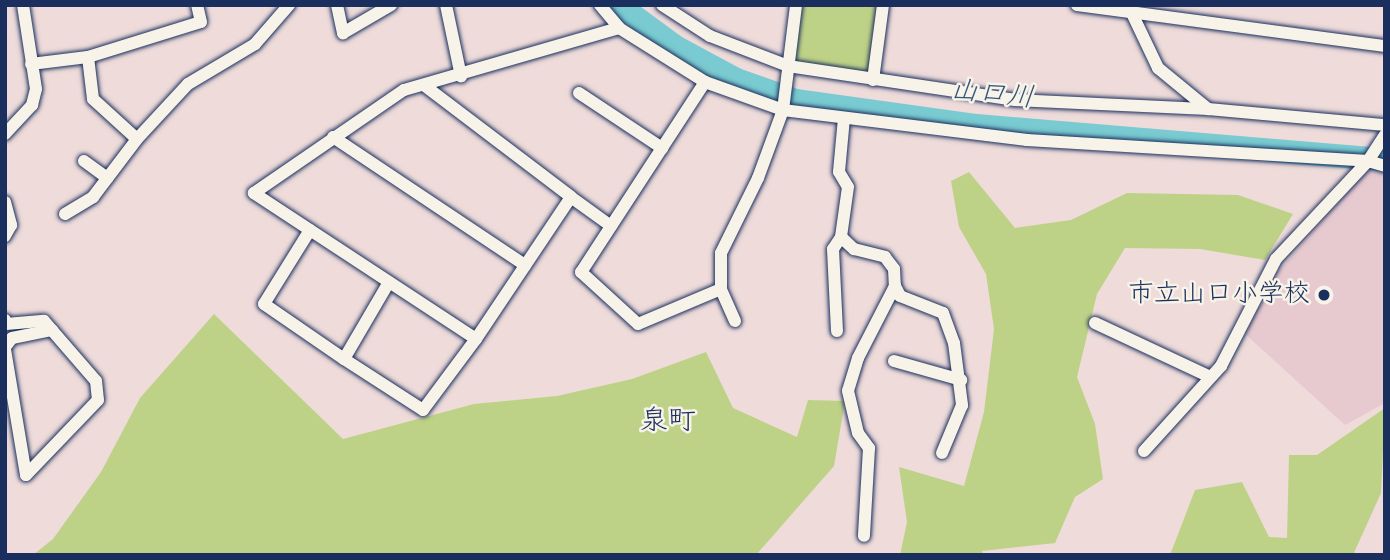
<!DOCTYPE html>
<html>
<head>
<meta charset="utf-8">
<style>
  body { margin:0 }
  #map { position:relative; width:1390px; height:560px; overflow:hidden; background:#eedbda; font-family:Mynerve,"Klee One",sans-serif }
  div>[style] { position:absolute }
  .built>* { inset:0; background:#e7cad0 }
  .green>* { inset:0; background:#bed287 }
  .river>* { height:23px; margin:-11.5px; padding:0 11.5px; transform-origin:11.5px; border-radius:11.5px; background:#79cad1 }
  .roads { filter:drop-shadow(0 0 2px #1b2f5e) drop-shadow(0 0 2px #1b2f5e) }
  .street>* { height:12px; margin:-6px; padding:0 6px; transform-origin:6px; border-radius:6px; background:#f7f3e8 }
  .dots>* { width:19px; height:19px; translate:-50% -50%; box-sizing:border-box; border:4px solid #f7f3e8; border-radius:50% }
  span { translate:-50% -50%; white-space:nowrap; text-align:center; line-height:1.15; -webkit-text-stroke:5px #f7f3e8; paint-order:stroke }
  .poi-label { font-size:26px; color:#1b2f5e }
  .right { translate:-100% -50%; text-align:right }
  .water-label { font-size:28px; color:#32567b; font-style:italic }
  .neighbourhood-label { font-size:28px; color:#1b2f5e }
  .frame { position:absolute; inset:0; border:7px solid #1b2f5e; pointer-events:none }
</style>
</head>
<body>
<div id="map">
  <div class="built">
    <i style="clip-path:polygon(1369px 168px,1385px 174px,1385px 403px,1345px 425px,1242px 331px,1265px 299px,1261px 291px)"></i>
  </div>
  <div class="green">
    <i style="clip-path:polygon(801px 5px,879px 5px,869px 75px,793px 63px)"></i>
    <i style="clip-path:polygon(969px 172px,1015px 228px,1071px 220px,1127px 193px,1238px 195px,1293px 214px,1265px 260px,1200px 249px,1125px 248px,1097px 294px,1077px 377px,1095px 424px,1103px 479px,1075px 497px,1055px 543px,982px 551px,983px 555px,900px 555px,907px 522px,899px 467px,964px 486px,984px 412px,994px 329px,986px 274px,959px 227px,951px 181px)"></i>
    <i style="clip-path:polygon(214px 314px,343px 439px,474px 404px,557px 396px,632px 379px,706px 352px,733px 408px,797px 437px,808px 400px,845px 401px,834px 466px,756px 555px,33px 555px,53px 539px,101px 472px,140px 398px)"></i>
    <i style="clip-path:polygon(1385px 408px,1381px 493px,1353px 555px,1170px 555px,1195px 490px,1242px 482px,1269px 537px,1287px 538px,1289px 455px,1317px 455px)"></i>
  </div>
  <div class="river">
    <i style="left:619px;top:5px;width:69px;rotate:36.2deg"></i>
    <i style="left:675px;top:46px;width:69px;rotate:28.4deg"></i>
    <i style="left:736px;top:79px;width:63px;rotate:19.6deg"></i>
    <i style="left:795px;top:100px;width:183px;rotate:7.9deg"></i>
    <i style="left:976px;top:125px;width:410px;rotate:4.8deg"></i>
  </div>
  <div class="roads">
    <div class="street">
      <i style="left:337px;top:5px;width:29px;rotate:78deg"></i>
      <i style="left:343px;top:33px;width:56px;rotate:-30.3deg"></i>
      <i style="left:446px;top:5px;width:73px;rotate:78.1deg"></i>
      <i style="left:600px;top:5px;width:30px;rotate:50deg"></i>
      <i style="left:619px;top:28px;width:102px;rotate:32.1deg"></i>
      <i style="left:705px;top:82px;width:83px;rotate:19.7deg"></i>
      <i style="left:783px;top:110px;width:246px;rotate:7deg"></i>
      <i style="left:1027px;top:140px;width:342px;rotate:3.5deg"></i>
      <i style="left:1368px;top:161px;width:18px;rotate:16deg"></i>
      <i style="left:662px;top:5px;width:57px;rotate:32.9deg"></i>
      <i style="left:710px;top:36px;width:84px;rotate:21deg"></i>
      <i style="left:788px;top:66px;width:230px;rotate:8.5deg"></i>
      <i style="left:1015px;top:100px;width:193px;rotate:2.7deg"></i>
      <i style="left:1077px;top:5px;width:311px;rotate:7.6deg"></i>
      <i style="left:1128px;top:5px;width:70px;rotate:64.5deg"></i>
      <i style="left:1158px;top:68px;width:65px;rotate:39.4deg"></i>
      <i style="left:1208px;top:109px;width:178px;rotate:5.2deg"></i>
      <i style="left:88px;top:57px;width:42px;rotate:83.2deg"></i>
      <i style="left:93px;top:99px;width:59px;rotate:42.3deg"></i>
      <i style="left:31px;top:64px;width:57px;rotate:-7deg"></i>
      <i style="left:88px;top:57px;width:118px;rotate:-17.2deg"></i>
      <i style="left:201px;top:22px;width:17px;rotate:-103deg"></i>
      <i style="left:873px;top:80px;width:76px;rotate:-82.4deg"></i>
      <i style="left:705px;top:82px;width:227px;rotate:123.1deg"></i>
      <i style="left:581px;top:272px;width:77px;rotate:42.4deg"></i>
      <i style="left:638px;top:324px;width:90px;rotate:-22.9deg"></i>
      <i style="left:425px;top:86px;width:183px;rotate:37.2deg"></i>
      <i style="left:579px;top:93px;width:100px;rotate:33.5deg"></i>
      <i style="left:844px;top:118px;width:54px;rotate:95.3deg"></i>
      <i style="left:839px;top:172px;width:17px;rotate:59deg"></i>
      <i style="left:848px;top:187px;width:50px;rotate:98deg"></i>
      <i style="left:841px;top:237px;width:18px;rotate:43deg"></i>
      <i style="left:854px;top:249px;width:32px;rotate:14deg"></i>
      <i style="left:885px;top:257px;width:15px;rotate:53deg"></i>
      <i style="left:894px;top:269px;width:17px;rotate:87deg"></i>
      <i style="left:895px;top:286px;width:81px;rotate:117.2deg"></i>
      <i style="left:858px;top:358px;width:34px;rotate:107deg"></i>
      <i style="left:848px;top:391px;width:43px;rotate:76.6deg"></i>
      <i style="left:858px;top:433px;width:19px;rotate:54deg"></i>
      <i style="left:869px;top:448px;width:88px;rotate:93.3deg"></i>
      <i style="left:5px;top:134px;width:40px;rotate:-47deg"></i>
      <i style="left:32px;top:105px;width:16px;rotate:-76deg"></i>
      <i style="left:36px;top:89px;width:85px;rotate:-98.8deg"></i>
      <i style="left:333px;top:137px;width:231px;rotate:33.7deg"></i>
      <i style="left:84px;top:161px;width:29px;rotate:36deg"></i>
      <i style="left:5px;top:202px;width:24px;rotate:75deg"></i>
      <i style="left:11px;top:225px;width:13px;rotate:119deg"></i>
      <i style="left:65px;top:214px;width:33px;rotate:-31deg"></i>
      <i style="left:93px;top:197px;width:73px;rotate:-52.8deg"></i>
      <i style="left:137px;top:139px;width:75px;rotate:-47.2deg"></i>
      <i style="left:188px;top:84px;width:78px;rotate:-30.8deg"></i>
      <i style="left:255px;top:44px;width:52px;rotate:-48.9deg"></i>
      <i style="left:611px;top:226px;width:49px;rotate:-144.1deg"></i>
      <i style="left:571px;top:197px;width:171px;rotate:123.8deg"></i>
      <i style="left:476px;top:339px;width:266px;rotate:-146.7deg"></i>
      <i style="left:254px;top:193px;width:182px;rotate:-34.5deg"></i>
      <i style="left:404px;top:90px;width:224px;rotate:-16.1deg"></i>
      <i style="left:310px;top:230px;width:87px;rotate:121.9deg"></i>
      <i style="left:264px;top:304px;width:97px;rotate:34.5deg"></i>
      <i style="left:344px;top:359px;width:94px;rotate:32.8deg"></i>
      <i style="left:423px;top:410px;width:89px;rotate:-53.3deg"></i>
      <i style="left:895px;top:286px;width:11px;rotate:63deg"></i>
      <i style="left:900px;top:296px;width:46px;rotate:21.6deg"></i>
      <i style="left:943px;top:313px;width:32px;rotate:70deg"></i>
      <i style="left:954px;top:343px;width:63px;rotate:82.6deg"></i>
      <i style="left:962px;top:405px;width:52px;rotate:112.6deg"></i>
      <i style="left:5px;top:320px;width:4px;rotate:76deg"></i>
      <i style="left:6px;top:324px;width:38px;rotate:-5deg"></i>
      <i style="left:44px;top:321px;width:79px;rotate:49.1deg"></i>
      <i style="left:96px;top:381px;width:19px;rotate:84deg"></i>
      <i style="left:98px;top:400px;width:104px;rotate:133.8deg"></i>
      <i style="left:26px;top:475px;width:128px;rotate:-99.5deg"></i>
      <i style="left:735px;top:321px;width:35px;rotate:-114deg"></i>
      <i style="left:721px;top:289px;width:36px;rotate:-90deg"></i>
      <i style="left:721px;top:253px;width:84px;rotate:-63.7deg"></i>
      <i style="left:758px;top:178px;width:72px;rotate:-69.8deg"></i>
      <i style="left:783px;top:110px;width:106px;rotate:-82.9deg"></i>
      <i style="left:1095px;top:323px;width:125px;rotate:25.1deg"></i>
      <i style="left:837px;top:331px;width:82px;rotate:-92.8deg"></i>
      <i style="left:833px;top:249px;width:14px;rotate:-56deg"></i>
      <i style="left:5px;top:347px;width:11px;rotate:-52deg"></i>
      <i style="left:12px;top:338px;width:41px;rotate:-11.3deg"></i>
      <i style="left:344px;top:359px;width:89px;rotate:-59.7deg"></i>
      <i style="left:894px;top:361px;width:70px;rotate:15.8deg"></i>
      <i style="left:1144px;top:451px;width:115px;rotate:-47.8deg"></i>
      <i style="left:1221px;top:366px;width:120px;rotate:-62.8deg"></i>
      <i style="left:1276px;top:259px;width:134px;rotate:-46.8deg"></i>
      <i style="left:1368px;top:161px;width:31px;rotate:-57deg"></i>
    </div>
  </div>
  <div class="dots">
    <i style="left:1324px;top:295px;background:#1b2f5e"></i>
  </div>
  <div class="poi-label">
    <span class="right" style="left:1310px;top:295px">市立山口小学校</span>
  </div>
  <div class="water-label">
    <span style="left:992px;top:95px;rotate:6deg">山口川</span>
  </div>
  <div class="neighbourhood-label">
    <span style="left:668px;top:422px">泉町</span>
  </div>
  <div class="frame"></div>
</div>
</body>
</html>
